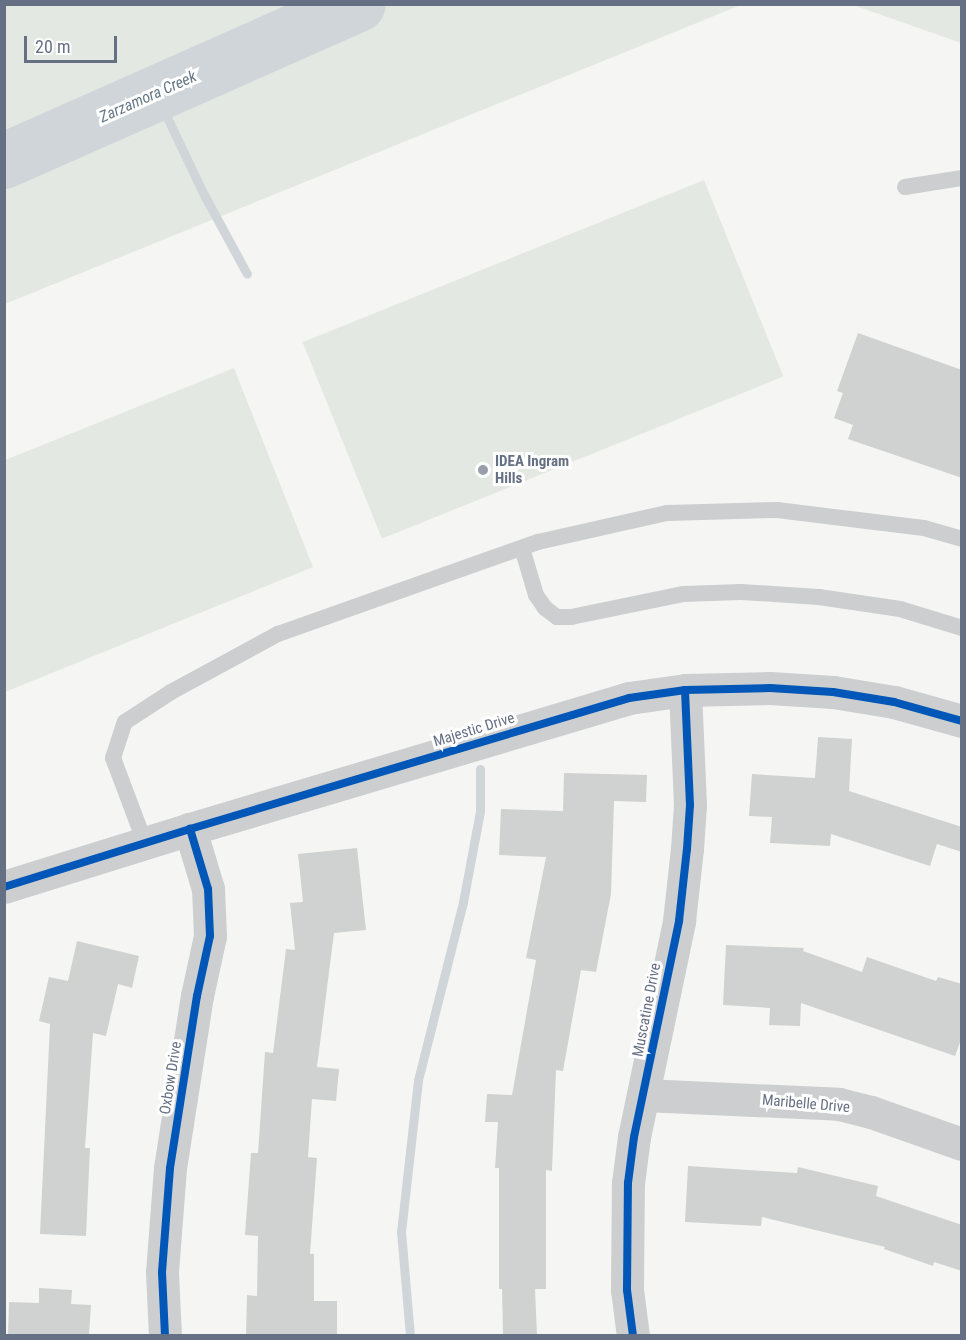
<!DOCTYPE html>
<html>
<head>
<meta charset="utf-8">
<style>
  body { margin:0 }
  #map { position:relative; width:966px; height:1340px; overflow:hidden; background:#f5f6f4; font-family:"Roboto Condensed",sans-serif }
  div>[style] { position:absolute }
  .green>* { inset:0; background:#e4e8e2; transform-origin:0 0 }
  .stream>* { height:9px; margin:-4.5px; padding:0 4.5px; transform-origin:4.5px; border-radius:4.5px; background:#d0d5d9 }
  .river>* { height:56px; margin:-28px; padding:0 28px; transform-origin:28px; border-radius:28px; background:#d0d5d9 }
  .building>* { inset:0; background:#d0d1d1 }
  .service>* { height:16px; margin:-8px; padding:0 8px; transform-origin:8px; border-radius:8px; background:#cdcecf }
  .minor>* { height:33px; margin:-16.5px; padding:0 16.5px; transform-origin:16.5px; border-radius:16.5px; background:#cdcecf }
  .cycleway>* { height:8px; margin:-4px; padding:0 4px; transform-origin:4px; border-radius:4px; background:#0057b8 }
  .dots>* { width:16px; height:16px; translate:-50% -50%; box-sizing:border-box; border:3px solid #fff; border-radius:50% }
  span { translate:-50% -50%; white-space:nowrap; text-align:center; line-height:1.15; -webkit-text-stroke:6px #fff; paint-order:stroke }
  .poi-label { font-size:15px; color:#667084; font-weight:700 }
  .left { translate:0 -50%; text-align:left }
  .street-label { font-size:15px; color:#667084 }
  .water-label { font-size:16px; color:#677887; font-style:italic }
  .frame { position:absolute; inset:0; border:6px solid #667084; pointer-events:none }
  .scale { position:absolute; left:24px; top:36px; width:93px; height:27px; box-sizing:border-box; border:3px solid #667084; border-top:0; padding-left:8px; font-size:18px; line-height:21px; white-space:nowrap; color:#667084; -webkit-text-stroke:4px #fff; paint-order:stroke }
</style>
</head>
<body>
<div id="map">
  <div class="green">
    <i style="clip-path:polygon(7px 5px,7px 4px,741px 5px,5px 304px,4px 6px)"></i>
    <i style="clip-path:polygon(853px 5px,961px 5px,961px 43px)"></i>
    <i style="left:704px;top:180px;width:212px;height:433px;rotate:68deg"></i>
    <i style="clip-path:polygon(234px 368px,313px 567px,5px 692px,5px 460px)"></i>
  </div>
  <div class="stream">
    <i style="left:156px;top:94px;width:107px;rotate:64.6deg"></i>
    <i style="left:202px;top:191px;width:94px;rotate:61.5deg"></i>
    <i style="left:410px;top:1336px;width:104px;rotate:-94.9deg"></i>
    <i style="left:401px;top:1232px;width:153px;rotate:-83.6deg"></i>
    <i style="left:418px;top:1080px;width:184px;rotate:-75.8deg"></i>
    <i style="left:463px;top:902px;width:93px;rotate:-79.4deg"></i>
    <i style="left:480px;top:811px;width:42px;rotate:-90deg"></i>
  </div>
  <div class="river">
    <i style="left:4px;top:161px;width:387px;rotate:-23.9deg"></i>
  </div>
  <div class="building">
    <i style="clip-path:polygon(858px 333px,962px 370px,962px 478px,848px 439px,853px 425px,834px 418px,843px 393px,837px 391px)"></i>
    <i style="clip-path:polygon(818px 737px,852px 739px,849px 791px,962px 827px,962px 852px,937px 844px,930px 866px,831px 834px,830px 846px,770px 843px,772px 817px,749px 816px,752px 774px,815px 778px)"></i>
    <i style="clip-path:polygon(564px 773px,647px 775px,646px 802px,614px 801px,611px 894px,596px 972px,581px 970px,563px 1071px,556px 1070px,552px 1171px,546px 1170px,546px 1289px,535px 1289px,537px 1335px,503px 1335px,502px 1289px,499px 1289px,499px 1168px,495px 1168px,498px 1122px,485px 1122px,487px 1094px,512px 1095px,536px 960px,526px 958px,546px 857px,499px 855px,501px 809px,563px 811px)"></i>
    <i style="clip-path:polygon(357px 848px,366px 930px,334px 933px,317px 1067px,339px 1069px,336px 1101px,312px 1099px,308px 1157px,317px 1158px,310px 1254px,314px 1254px,314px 1301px,337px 1301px,337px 1335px,246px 1335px,247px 1295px,257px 1296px,258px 1236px,245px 1235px,251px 1153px,258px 1153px,265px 1052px,273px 1053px,286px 949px,295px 950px,290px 903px,303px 902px,298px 854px)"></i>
    <i style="clip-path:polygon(77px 941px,139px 956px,132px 988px,118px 984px,106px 1036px,93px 1033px,85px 1148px,90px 1148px,86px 1236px,40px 1234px,50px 1024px,39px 1021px,49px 977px,68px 981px)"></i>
    <i style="clip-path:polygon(726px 945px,804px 948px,803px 951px,862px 972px,867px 957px,936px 981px,938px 977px,962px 984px,962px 1037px,955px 1056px,801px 1003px,800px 1026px,769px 1025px,770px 1008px,723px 1005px)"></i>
    <i style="clip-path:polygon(688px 1166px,797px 1173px,798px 1167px,878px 1186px,876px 1196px,962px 1225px,962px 1271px,934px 1262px,933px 1266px,884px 1249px,885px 1247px,762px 1217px,761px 1226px,685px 1222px)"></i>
    <i style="clip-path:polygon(39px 1288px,72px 1290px,71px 1304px,91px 1305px,89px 1335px,8px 1335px,9px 1302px,39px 1303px)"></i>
  </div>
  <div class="service">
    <i style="left:905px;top:187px;width:58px;rotate:-9deg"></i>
    <i style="left:522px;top:548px;width:49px;rotate:73.4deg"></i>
    <i style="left:536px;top:595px;width:16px;rotate:55deg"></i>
    <i style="left:545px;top:608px;width:15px;rotate:37deg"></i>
    <i style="left:557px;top:617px;width:14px"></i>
    <i style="left:571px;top:617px;width:114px;rotate:-11.6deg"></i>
    <i style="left:683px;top:594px;width:58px;rotate:-2deg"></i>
    <i style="left:741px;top:592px;width:78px;rotate:3.7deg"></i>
    <i style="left:819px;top:597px;width:82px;rotate:8.4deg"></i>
    <i style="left:900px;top:609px;width:65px;rotate:17deg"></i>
    <i style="left:145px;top:843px;width:91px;rotate:-110.6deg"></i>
    <i style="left:113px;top:758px;width:38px;rotate:-72deg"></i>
    <i style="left:125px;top:722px;width:55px;rotate:-33.1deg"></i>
    <i style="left:171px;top:692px;width:122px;rotate:-28.5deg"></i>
    <i style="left:278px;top:634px;width:276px;rotate:-19.5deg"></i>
    <i style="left:538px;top:542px;width:132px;rotate:-12.7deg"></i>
    <i style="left:667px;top:513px;width:110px;rotate:-1.6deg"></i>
    <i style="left:777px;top:510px;width:148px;rotate:7deg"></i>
    <i style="left:924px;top:528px;width:40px;rotate:16deg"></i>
  </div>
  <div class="minor">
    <i style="left:4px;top:887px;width:195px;rotate:-17.3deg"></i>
    <i style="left:190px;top:829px;width:458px;rotate:-16.6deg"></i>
    <i style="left:629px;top:698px;width:57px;rotate:-8.1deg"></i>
    <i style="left:685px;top:690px;width:85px;rotate:-1.3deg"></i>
    <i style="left:770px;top:688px;width:63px;rotate:3.6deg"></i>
    <i style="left:833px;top:692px;width:62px;rotate:9.3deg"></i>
    <i style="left:894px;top:702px;width:71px;rotate:15.6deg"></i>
    <i style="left:644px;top:1095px;width:195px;rotate:2.6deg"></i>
    <i style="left:839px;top:1104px;width:33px;rotate:14deg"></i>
    <i style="left:871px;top:1112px;width:96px;rotate:19.4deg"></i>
    <i style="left:165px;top:1336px;width:64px;rotate:-92.7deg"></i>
    <i style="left:162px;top:1272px;width:104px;rotate:-85.6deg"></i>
    <i style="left:170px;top:1168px;width:174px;rotate:-81.1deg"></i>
    <i style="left:197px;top:996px;width:61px;rotate:-77.8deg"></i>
    <i style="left:210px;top:936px;width:47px;rotate:-92.4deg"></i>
    <i style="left:208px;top:889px;width:63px;rotate:-106.7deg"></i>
    <i style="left:633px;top:1336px;width:46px;rotate:-97.4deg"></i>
    <i style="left:627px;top:1290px;width:107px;rotate:-89.5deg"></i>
    <i style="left:628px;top:1183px;width:46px;rotate:-82.6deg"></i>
    <i style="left:634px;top:1137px;width:221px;rotate:-78.2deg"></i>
    <i style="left:679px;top:921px;width:72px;rotate:-83.7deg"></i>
    <i style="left:687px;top:849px;width:44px;rotate:-86.1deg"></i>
    <i style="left:690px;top:805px;width:115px;rotate:-92.5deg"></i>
  </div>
  <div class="cycleway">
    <i style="left:4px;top:887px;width:195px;rotate:-17.3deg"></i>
    <i style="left:190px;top:829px;width:458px;rotate:-16.6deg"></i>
    <i style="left:629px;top:698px;width:57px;rotate:-8.1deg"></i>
    <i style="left:685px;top:690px;width:85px;rotate:-1.3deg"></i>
    <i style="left:770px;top:688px;width:63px;rotate:3.6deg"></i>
    <i style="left:833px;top:692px;width:62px;rotate:9.3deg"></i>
    <i style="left:894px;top:702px;width:71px;rotate:15.6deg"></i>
    <i style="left:165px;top:1336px;width:64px;rotate:-92.7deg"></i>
    <i style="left:162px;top:1272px;width:104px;rotate:-85.6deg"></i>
    <i style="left:170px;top:1168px;width:174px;rotate:-81.1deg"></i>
    <i style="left:197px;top:996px;width:61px;rotate:-77.8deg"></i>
    <i style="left:210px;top:936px;width:47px;rotate:-92.4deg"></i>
    <i style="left:208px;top:889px;width:63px;rotate:-106.7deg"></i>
    <i style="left:633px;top:1336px;width:46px;rotate:-97.4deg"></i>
    <i style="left:627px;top:1290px;width:107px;rotate:-89.5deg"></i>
    <i style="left:628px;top:1183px;width:46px;rotate:-82.6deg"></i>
    <i style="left:634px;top:1137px;width:221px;rotate:-78.2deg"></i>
    <i style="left:679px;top:921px;width:72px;rotate:-83.7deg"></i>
    <i style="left:687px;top:849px;width:44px;rotate:-86.1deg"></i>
    <i style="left:690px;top:805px;width:115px;rotate:-92.5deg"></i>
  </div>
  <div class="dots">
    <i style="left:483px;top:470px;background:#989fab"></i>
  </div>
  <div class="poi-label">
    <span class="left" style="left:495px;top:470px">IDEA Ingram<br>Hills</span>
  </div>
  <div class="street-label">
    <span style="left:474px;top:730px;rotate:-17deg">Majestic Drive</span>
    <span style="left:647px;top:1010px;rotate:-79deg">Muscatine Drive</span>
    <span style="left:171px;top:1078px;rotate:-81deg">Oxbow Drive</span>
    <span style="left:806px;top:1104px;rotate:5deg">Maribelle Drive</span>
  </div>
  <div class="water-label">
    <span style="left:148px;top:97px;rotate:-24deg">Zarzamora Creek</span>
  </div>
  <div class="frame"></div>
  <div class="scale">20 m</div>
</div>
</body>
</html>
